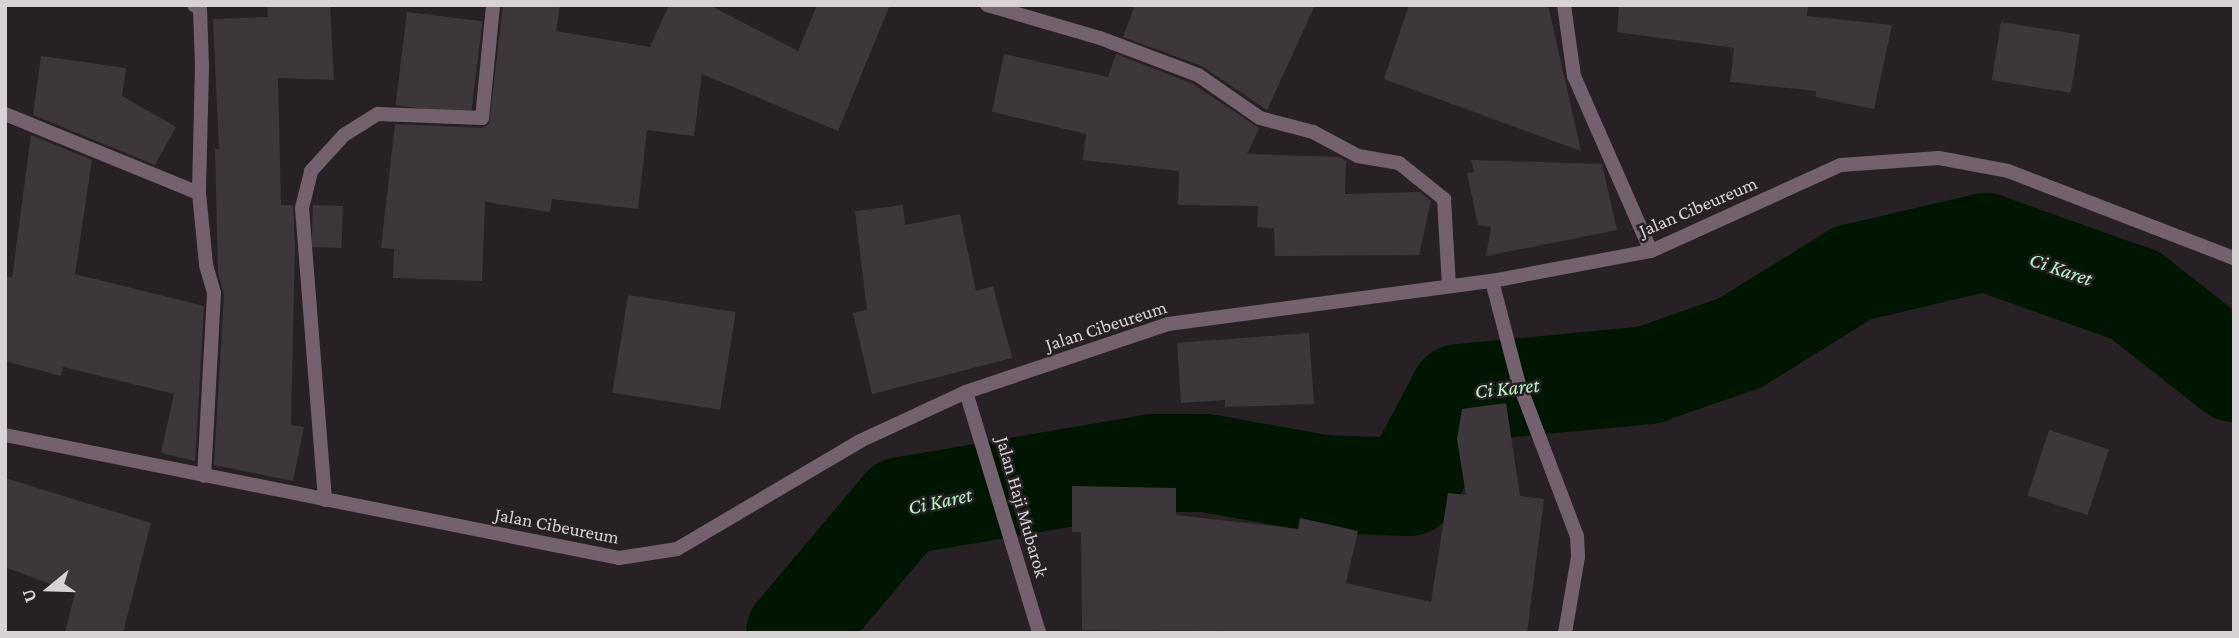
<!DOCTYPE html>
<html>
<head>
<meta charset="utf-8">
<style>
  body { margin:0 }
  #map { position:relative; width:2239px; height:638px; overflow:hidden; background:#272125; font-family:"Crimson Pro",serif }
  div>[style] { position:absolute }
  .river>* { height:98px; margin:-49px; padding:0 49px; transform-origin:49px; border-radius:49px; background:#001502 }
  .building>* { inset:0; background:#3d373c; transform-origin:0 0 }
  .minor>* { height:14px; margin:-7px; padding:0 7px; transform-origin:7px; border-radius:7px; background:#73616f }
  span { translate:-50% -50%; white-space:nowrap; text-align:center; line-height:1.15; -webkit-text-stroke:5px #272125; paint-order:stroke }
  .street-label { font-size:19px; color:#d7d2d6 }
  .water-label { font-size:21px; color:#b4f6bf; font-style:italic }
  .frame { position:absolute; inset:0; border:7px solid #d7d2d6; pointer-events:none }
  .north { position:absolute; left:14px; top:554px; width:70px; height:70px; -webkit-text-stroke:5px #272125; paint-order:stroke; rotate:251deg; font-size:19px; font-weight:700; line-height:28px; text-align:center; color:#d7d2d6 }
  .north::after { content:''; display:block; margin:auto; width:24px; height:32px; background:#d7d2d6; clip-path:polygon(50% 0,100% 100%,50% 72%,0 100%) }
</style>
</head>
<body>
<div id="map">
  <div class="river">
    <i style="left:795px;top:633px;width:166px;rotate:-49.9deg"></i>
    <i style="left:902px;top:506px;width:255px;rotate:-9.7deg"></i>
    <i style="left:1153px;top:463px;width:53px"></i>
    <i style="left:1206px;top:463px;width:119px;rotate:10.2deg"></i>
    <i style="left:1323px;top:484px;width:86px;rotate:2deg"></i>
    <i style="left:1409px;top:487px;width:106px;rotate:-62deg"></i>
    <i style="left:1459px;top:393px;width:190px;rotate:-5.4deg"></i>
    <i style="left:1648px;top:375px;width:97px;rotate:-19.2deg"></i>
    <i style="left:1740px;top:343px;width:133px;rotate:-31.8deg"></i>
    <i style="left:1853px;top:273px;width:136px;rotate:-13.2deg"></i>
    <i style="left:1985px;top:242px;width:159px;rotate:19.5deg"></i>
    <i style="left:2135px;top:295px;width:126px;rotate:38.2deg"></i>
  </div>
  <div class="building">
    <i style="clip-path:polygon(267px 5px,330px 5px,334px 80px,278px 78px,281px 205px,293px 205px,295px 246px,291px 425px,304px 427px,293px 481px,214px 465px,224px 294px,218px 273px,215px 148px,219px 150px,213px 19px,268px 17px)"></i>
    <i style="clip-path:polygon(503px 5px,560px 5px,556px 31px,650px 47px,669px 5px,709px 5px,798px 51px,817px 5px,890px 5px,838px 131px,702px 74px,694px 136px,647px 130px,638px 209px,552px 199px,550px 212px,485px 202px,482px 281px,393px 278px,394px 249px,381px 248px,395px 124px,482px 128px,489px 124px)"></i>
    <i style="clip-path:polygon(1135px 5px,1315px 5px,1267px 110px,1202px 66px,1123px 37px)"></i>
    <i style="clip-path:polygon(1409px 5px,1548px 5px,1581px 151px,1384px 79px)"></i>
    <i style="clip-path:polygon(1619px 5px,1808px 5px,1807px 16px,1892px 25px,1874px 109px,1816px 97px,1816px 91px,1730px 82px,1734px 48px,1617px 32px)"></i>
    <i style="left:407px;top:12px;width:76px;height:94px;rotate:7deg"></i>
    <i style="left:2001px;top:22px;width:80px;height:59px;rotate:9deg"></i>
    <i style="clip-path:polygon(1004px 54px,1108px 77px,1116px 54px,1193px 84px,1259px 128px,1247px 154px,1339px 157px,1346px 161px,1345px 194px,1420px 192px,1431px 201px,1419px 255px,1275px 256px,1274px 228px,1257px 227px,1258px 206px,1178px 205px,1179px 171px,1083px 160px,1086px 134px,992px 112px)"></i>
    <i style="clip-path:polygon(41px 56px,126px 68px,122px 96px,176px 127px,155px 165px,33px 115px)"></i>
    <i style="clip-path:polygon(31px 135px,92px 160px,75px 274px,204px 306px,195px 461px,161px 453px,174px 394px,63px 367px,61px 376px,5px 361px,5px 276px,12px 278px)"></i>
    <i style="clip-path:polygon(1471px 160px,1602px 164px,1617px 230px,1486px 256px,1491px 227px,1478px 225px,1467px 173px,1474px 172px)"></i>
    <i style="left:313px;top:205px;width:30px;height:42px;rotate:2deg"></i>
    <i style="clip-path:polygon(903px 205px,905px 225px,960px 214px,976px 291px,993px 286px,1012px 358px,872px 394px,853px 313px,867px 310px,855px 211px)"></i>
    <i style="left:628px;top:295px;width:109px;height:99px;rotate:9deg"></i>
    <i style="clip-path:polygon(1309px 333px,1314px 404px,1225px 407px,1225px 400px,1181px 403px,1177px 343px)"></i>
    <i style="clip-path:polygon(1506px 403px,1520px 496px,1544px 499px,1527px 633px,1082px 630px,1081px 532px,1072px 532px,1072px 486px,1176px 488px,1176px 515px,1298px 529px,1300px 518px,1358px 531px,1346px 583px,1431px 602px,1448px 493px,1466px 495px,1457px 439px,1462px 409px)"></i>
    <i style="left:2049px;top:430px;width:63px;height:69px;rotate:18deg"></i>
    <i style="clip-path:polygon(5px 478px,151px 523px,123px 633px,65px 633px,75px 593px,5px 567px)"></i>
  </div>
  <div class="minor">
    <i style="left:194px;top:5px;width:7px;rotate:34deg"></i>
    <i style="left:200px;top:9px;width:58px;rotate:88deg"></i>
    <i style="left:202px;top:67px;width:126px;rotate:91.4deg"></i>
    <i style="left:987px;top:5px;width:118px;rotate:16.3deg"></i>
    <i style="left:1100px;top:38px;width:105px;rotate:20.7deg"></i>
    <i style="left:1198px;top:75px;width:75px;rotate:34.7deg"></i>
    <i style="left:1260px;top:118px;width:55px;rotate:14.8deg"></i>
    <i style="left:1313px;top:132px;width:51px;rotate:28.1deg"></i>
    <i style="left:1358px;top:156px;width:42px;rotate:9.7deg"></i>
    <i style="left:1399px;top:163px;width:58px;rotate:38.7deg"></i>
    <i style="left:1444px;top:199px;width:87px;rotate:86.7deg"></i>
    <i style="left:1564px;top:5px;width:72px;rotate:82deg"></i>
    <i style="left:1574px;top:76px;width:191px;rotate:66.3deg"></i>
    <i style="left:5px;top:114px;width:209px;rotate:22.2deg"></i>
    <i style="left:199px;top:193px;width:72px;rotate:84.4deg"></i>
    <i style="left:206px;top:265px;width:29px;rotate:74deg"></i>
    <i style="left:214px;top:293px;width:183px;rotate:93.1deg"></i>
    <i style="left:1492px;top:281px;width:103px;rotate:75.4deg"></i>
    <i style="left:1518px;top:381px;width:166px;rotate:69.2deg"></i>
    <i style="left:1577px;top:536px;width:21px;rotate:87deg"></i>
    <i style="left:1578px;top:557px;width:77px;rotate:99.7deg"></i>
    <i style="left:966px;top:392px;width:252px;rotate:73.1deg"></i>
    <i style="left:5px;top:435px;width:626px;rotate:11.33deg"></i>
    <i style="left:619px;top:558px;width:59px;rotate:-8.8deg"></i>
    <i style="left:677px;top:549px;width:212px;rotate:-30.5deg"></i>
    <i style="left:860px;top:441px;width:117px;rotate:-24.8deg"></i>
    <i style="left:966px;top:392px;width:213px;rotate:-18.6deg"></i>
    <i style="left:1168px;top:324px;width:327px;rotate:-7.6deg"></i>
    <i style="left:1492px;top:281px;width:162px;rotate:-10.7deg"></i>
    <i style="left:1651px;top:251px;width:209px;rotate:-24.4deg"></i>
    <i style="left:1841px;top:165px;width:98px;rotate:-4.1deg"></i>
    <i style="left:1939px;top:158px;width:70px;rotate:10.7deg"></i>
    <i style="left:2008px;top:171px;width:242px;rotate:21.1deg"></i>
    <i style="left:325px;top:500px;width:293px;rotate:-94.5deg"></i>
    <i style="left:302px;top:208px;width:38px;rotate:-76deg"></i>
    <i style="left:311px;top:171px;width:49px;rotate:-47.5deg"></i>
    <i style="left:344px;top:135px;width:40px;rotate:-32deg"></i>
    <i style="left:378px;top:114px;width:104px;rotate:2.2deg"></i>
    <i style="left:482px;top:118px;width:114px;rotate:-84.4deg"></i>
  </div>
  <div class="street-label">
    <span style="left:1698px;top:207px;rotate:-23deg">Jalan Cibeureum</span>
    <span style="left:1106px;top:326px;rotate:-18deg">Jalan Cibeureum</span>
    <span style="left:1022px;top:507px;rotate:74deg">Jalan Haji Mubarok</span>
    <span style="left:557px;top:526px;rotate:11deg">Jalan Cibeureum</span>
  </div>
  <div class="water-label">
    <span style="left:2061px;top:269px;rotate:19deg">Ci Karet</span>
    <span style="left:1507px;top:388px;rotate:-6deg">Ci Karet</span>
    <span style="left:940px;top:501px;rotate:-12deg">Ci Karet</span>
  </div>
  <div class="frame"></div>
  <div class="north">U</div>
</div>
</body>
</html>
